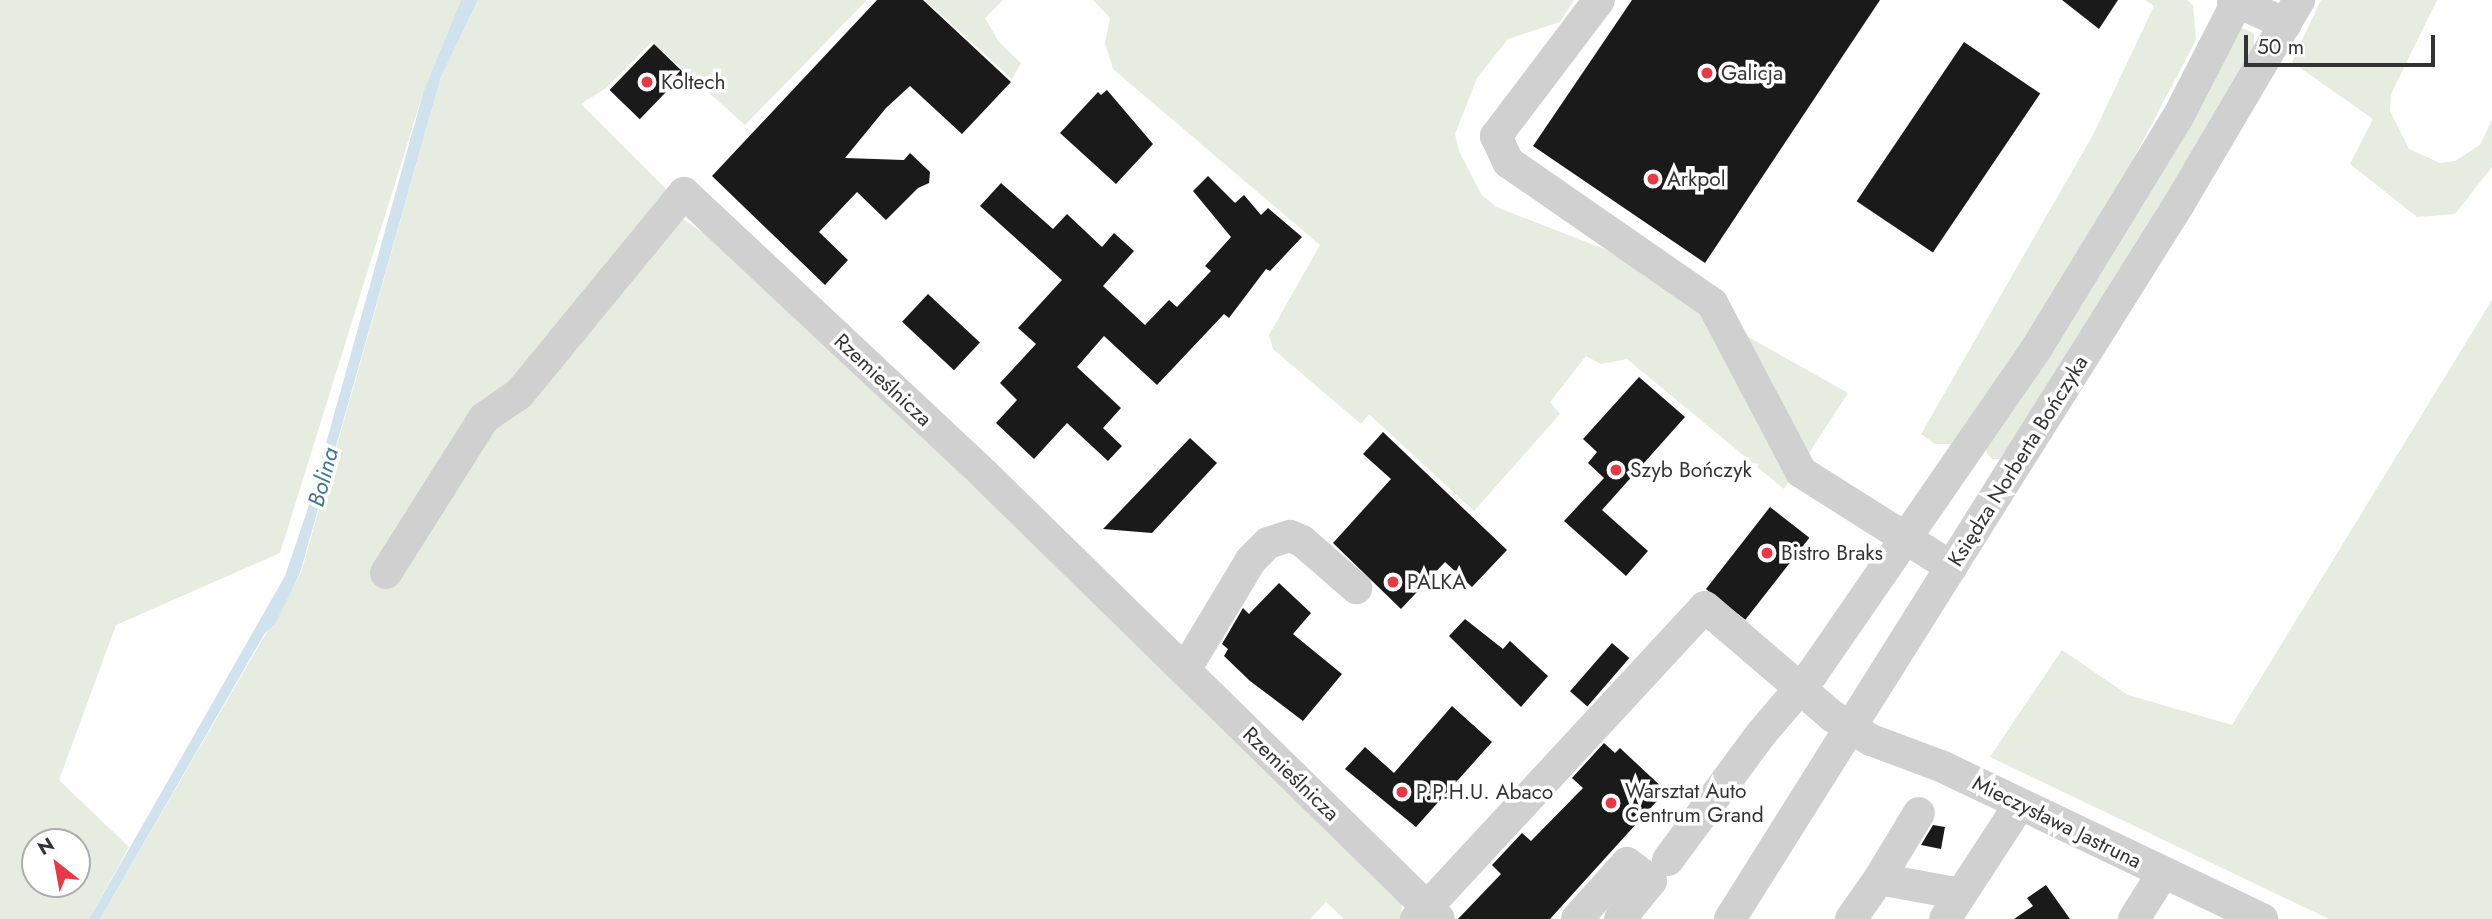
<!DOCTYPE html>
<html>
<head>
<meta charset="utf-8">
<style>
  body { margin:0 }
  #map { position:relative; width:2492px; height:919px; overflow:hidden; background:#fff; font-family:Jost,sans-serif }
  div>[style] { position:absolute }
  .green>* { inset:0; background:#e6ecdf }
  .water>* { inset:0; background:#cfe2ee }
  .building>* { inset:0; background:#1a1a1a; transform-origin:0 0 }
  .minor>* { height:32px; margin:-16px; padding:0 16px; transform-origin:16px; border-radius:16px; background:#d0d0d0 }
  .dots>* { width:19px; height:19px; translate:-50% -50%; box-sizing:border-box; border:4px solid #fff; border-radius:50% }
  span { translate:-50% -50%; white-space:nowrap; text-align:center; line-height:1.15; -webkit-text-stroke:7px #fff; paint-order:stroke }
  .poi-label { font-size:21px; color:#333 }
  .left { translate:0 -50%; text-align:left }
  .street-label { font-size:21px; color:#333 }
  .water-label { font-size:23px; color:#3f7597; font-style:italic }
  .north { position:absolute; left:21px; top:828px; width:70px; height:70px; box-sizing:border-box; background:#fff; border:2px solid #adadad; border-radius:50%; rotate:329deg; font-size:19px; font-weight:700; line-height:28px; text-align:center; color:#333 }
  .north::after { content:''; display:block; margin:auto; width:24px; height:32px; background:#e63946; clip-path:polygon(50% 0,100% 100%,50% 72%,0 100%) }
  .scale { position:absolute; left:2244px; top:35px; width:191px; height:32px; box-sizing:border-box; border:4px solid #333; border-top:0; padding-left:9px; font-size:21px; line-height:24px; white-space:nowrap; color:#333; -webkit-text-stroke:5px #fff; paint-order:stroke }
</style>
</head>
<body>
<div id="map">
  <div class="green">
    <i style="clip-path:polygon(evenodd,0 0,461px 0,424px 90px,280px 553px,116px 625px,59px 780px,129px 847px,89px 919px,0 919px,0 0,35px 842px,77px 842px,77px 884px,35px 884px,35px 842px)"></i>
    <i style="clip-path:polygon(478px 0,867px 0,745px 125px,652px 42px,606px 88px,581px 104px,667px 190px,661px 204px,733px 253px,842px 355px,1402px 902px,1401px 919px,1344px 919px,1326px 902px,1310px 919px,100px 919px,301px 573px,441px 77px)"></i>
    <i style="clip-path:polygon(925px 0,1003px 0,985px 18px,999px 42px,1021px 63px,1012px 79px)"></i>
    <i style="clip-path:polygon(1093px 0,1574px 0,1560px 22px,1508px 39px,1477px 78px,1455px 134px,1459px 151px,1481px 194px,1496px 207px,1612px 252px,1699px 309px,1794px 474px,1784px 489px,1627px 359px,1601px 364px,1586px 356px,1550px 402px,1560px 414px,1474px 511px,1369px 414px,1361px 424px,1273px 349px,1269px 335px,1320px 245px,1113px 69px,1105px 43px,1110px 18px)"></i>
    <i style="clip-path:polygon(2145px 0,2187px 0,2193px 5px,2196px 40px,2116px 192px,1959px 444px,1935px 444px,1921px 434px,2093px 135px,2154px 6px)"></i>
    <i style="clip-path:polygon(2321px 0,2437px 0,2391px 94px,2390px 111px,2409px 149px,2440px 163px,2455px 161px,2480px 145px,2492px 120px,2492px 167px,2455px 214px,2417px 217px,2350px 164px,2373px 119px,2292px 62px)"></i>
    <i style="clip-path:polygon(2239px 27px,2254px 33px,2254px 48px,2102px 305px,2000px 459px,1992px 459px,1986px 452px,1987px 444px)"></i>
    <i style="clip-path:polygon(2492px 300px,2492px 919px,2329px 919px,1990px 757px,2062px 650px,2128px 695px,2232px 725px)"></i>
    <i style="clip-path:polygon(1736px 330px,1848px 393px,1803px 462px)"></i>
  </div>
  <div class="water">
    <i style="clip-path:polygon(461px 0,478px 0,441px 77px,300px 573px,275px 624px,265px 633px,100px 919px,89px 919px,285px 576px,309px 505px,424px 90px)"></i>
  </div>
  <div class="building">
    <i style="clip-path:polygon(877px 0,923px 0,1011px 82px,962px 134px,910px 86px,886px 108px,845px 158px,904px 160px,910px 153px,930px 172px,929px 183px,918px 188px,886px 220px,857px 192px,819px 232px,848px 260px,825px 285px,712px 176px)"></i>
    <i style="clip-path:polygon(1632px 0,1880px 0,1705px 263px,1533px 146px)"></i>
    <i style="clip-path:polygon(2062px 0,2118px 0,2099px 29px)"></i>
    <i style="left:1964px;top:42px;width:92px;height:192px;rotate:34deg"></i>
    <i style="left:654px;top:44px;width:42px;height:64px;rotate:44deg"></i>
    <i style="clip-path:polygon(1107px 90px,1153px 144px,1116px 184px,1060px 133px,1098px 92px,1101px 95px)"></i>
    <i style="clip-path:polygon(1208px 176px,1235px 203px,1244px 195px,1261px 215px,1268px 208px,1302px 237px,1270px 271px,1266px 269px,1229px 318px,1224px 314px,1157px 385px,1104px 336px,1077px 367px,1121px 408px,1103px 428px,1122px 446px,1108px 461px,1067px 423px,1034px 459px,996px 423px,1017px 400px,1000px 383px,1036px 344px,1018px 328px,1062px 280px,980px 206px,1001px 183px,1053px 229px,1067px 214px,1102px 247px,1114px 233px,1134px 251px,1103px 286px,1145px 325px,1169px 300px,1177px 307px,1211px 271px,1205px 266px,1231px 237px,1193px 191px)"></i>
    <i style="left:928px;top:294px;width:71px;height:38px;rotate:43deg"></i>
    <i style="clip-path:polygon(1639px 377px,1685px 417px,1602px 510px,1648px 551px,1626px 576px,1564px 521px,1604px 478px,1588px 463px,1597px 452px,1583px 439px)"></i>
    <i style="clip-path:polygon(1383px 432px,1507px 550px,1472px 587px,1445px 562px,1401px 609px,1333px 543px,1391px 479px,1363px 454px)"></i>
    <i style="clip-path:polygon(1190px 438px,1217px 463px,1152px 533px,1103px 529px)"></i>
    <i style="left:1770px;top:507px;width:50px;height:104px;rotate:38deg"></i>
    <i style="clip-path:polygon(1279px 583px,1311px 613px,1293px 634px,1342px 674px,1303px 721px,1250px 681px,1224px 656px,1228px 649px,1222px 644px,1243px 608px,1249px 614px)"></i>
    <i style="clip-path:polygon(1465px 619px,1503px 649px,1510px 641px,1548px 676px,1521px 707px,1449px 636px)"></i>
    <i style="left:1612px;top:643px;width:23px;height:64px;rotate:41deg"></i>
    <i style="clip-path:polygon(1452px 706px,1492px 742px,1416px 827px,1345px 769px,1365px 747px,1394px 773px)"></i>
    <i style="clip-path:polygon(1604px 743px,1615px 753px,1620px 748px,1666px 791px,1550px 919px,1458px 919px,1501px 874px,1492px 865px,1522px 833px,1531px 841px,1583px 788px,1572px 778px)"></i>
    <i style="clip-path:polygon(1933px 825px,1945px 827px,1941px 849px,1921px 845px)"></i>
    <i style="clip-path:polygon(2046px 885px,2070px 919px,2014px 919px,2033px 906px,2027px 898px)"></i>
  </div>
  <div class="minor">
    <i style="left:1599px;top:0;width:171px;rotate:127.1deg"></i>
    <i style="left:1496px;top:136px;width:29px;rotate:65deg"></i>
    <i style="left:1508px;top:162px;width:248px;rotate:34.7deg"></i>
    <i style="left:1712px;top:303px;width:191px;rotate:62.2deg"></i>
    <i style="left:1801px;top:472px;width:178px;rotate:32.3deg"></i>
    <i style="left:2233px;top:0;width:58px;rotate:24.4deg"></i>
    <i style="left:386px;top:573px;width:183px;rotate:-57.7deg"></i>
    <i style="left:484px;top:418px;width:42px;rotate:-34.4deg"></i>
    <i style="left:519px;top:394px;width:260px;rotate:-50.6deg"></i>
    <i style="left:684px;top:193px;width:411px;rotate:43.1deg"></i>
    <i style="left:984px;top:474px;width:636px;rotate:44.36deg"></i>
    <i style="left:1185px;top:670px;width:128px;rotate:-59deg"></i>
    <i style="left:1251px;top:560px;width:24px;rotate:-45deg"></i>
    <i style="left:1268px;top:543px;width:23px;rotate:-18deg"></i>
    <i style="left:1290px;top:536px;width:13px;rotate:23deg"></i>
    <i style="left:1302px;top:541px;width:72px;rotate:41deg"></i>
    <i style="left:1668px;top:860px;width:157px;rotate:-53.6deg"></i>
    <i style="left:1761px;top:734px;width:79px;rotate:-49.6deg"></i>
    <i style="left:1812px;top:674px;width:398px;rotate:-55.4deg"></i>
    <i style="left:2038px;top:346px;width:271px;rotate:-58.6deg"></i>
    <i style="left:2179px;top:115px;width:127px;rotate:-62.8deg"></i>
    <i style="left:1879px;top:879px;width:77px;rotate:-58.8deg"></i>
    <i style="left:1416px;top:919px;width:425px;rotate:-47.2deg"></i>
    <i style="left:1705px;top:607px;width:167px;rotate:40.6deg"></i>
    <i style="left:1832px;top:716px;width:46px;rotate:31.6deg"></i>
    <i style="left:1871px;top:740px;width:75px;rotate:20.4deg"></i>
    <i style="left:1941px;top:766px;width:356px;rotate:25.5deg"></i>
    <i style="left:1577px;top:919px;width:75px;rotate:-48.2deg"></i>
    <i style="left:1627px;top:863px;width:30px;rotate:37deg"></i>
    <i style="left:1651px;top:881px;width:49px;rotate:129.2deg"></i>
    <i style="left:1730px;top:919px;width:844px;rotate:-57.87deg"></i>
    <i style="left:2179px;top:204px;width:237px;rotate:-59.5deg"></i>
    <i style="left:1851px;top:919px;width:49px;rotate:-55deg"></i>
    <i style="left:1879px;top:879px;width:83px;rotate:10.4deg"></i>
    <i style="left:1945px;top:919px;width:137px;rotate:-56.9deg"></i>
    <i style="left:2134px;top:919px;width:54px;rotate:-57.8deg"></i>
  </div>
  <div class="dots">
    <i style="left:1707px;top:73px;background:#e63946"></i>
    <i style="left:647px;top:82px;background:#e63946"></i>
    <i style="left:1653px;top:179px;background:#e63946"></i>
    <i style="left:1616px;top:470px;background:#e63946"></i>
    <i style="left:1767px;top:553px;background:#e63946"></i>
    <i style="left:1393px;top:582px;background:#e63946"></i>
    <i style="left:1402px;top:792px;background:#e63946"></i>
    <i style="left:1611px;top:803px;background:#e63946"></i>
  </div>
  <div class="poi-label">
    <span class="left" style="left:1721px;top:73px">Galicja</span>
    <span class="left" style="left:661px;top:82px">Koltech</span>
    <span class="left" style="left:1667px;top:179px">Arkpol</span>
    <span class="left" style="left:1630px;top:470px">Szyb Bończyk</span>
    <span class="left" style="left:1781px;top:553px">Bistro Braks</span>
    <span class="left" style="left:1407px;top:582px">PALKA</span>
    <span class="left" style="left:1625px;top:803px">Warsztat Auto<br>Centrum Grand</span>
    <span class="left" style="left:1416px;top:792px">P.P.H.U. Abaco</span>
  </div>
  <div class="street-label">
    <span style="left:883px;top:380px;rotate:43deg">Rzemieślnicza</span>
    <span style="left:2018px;top:461px;rotate:-58deg">Księdza Norberta Bończyka</span>
    <span style="left:1291px;top:774px;rotate:44deg">Rzemieślnicza</span>
    <span style="left:2057px;top:822px;rotate:26deg">Mieczysława Jastruna</span>
  </div>
  <div class="water-label">
    <span style="left:323px;top:477px;rotate:-75deg">Bolina</span>
  </div>
  <div class="north">N</div>
  <div class="scale">50 m</div>
</div>
</body>
</html>
